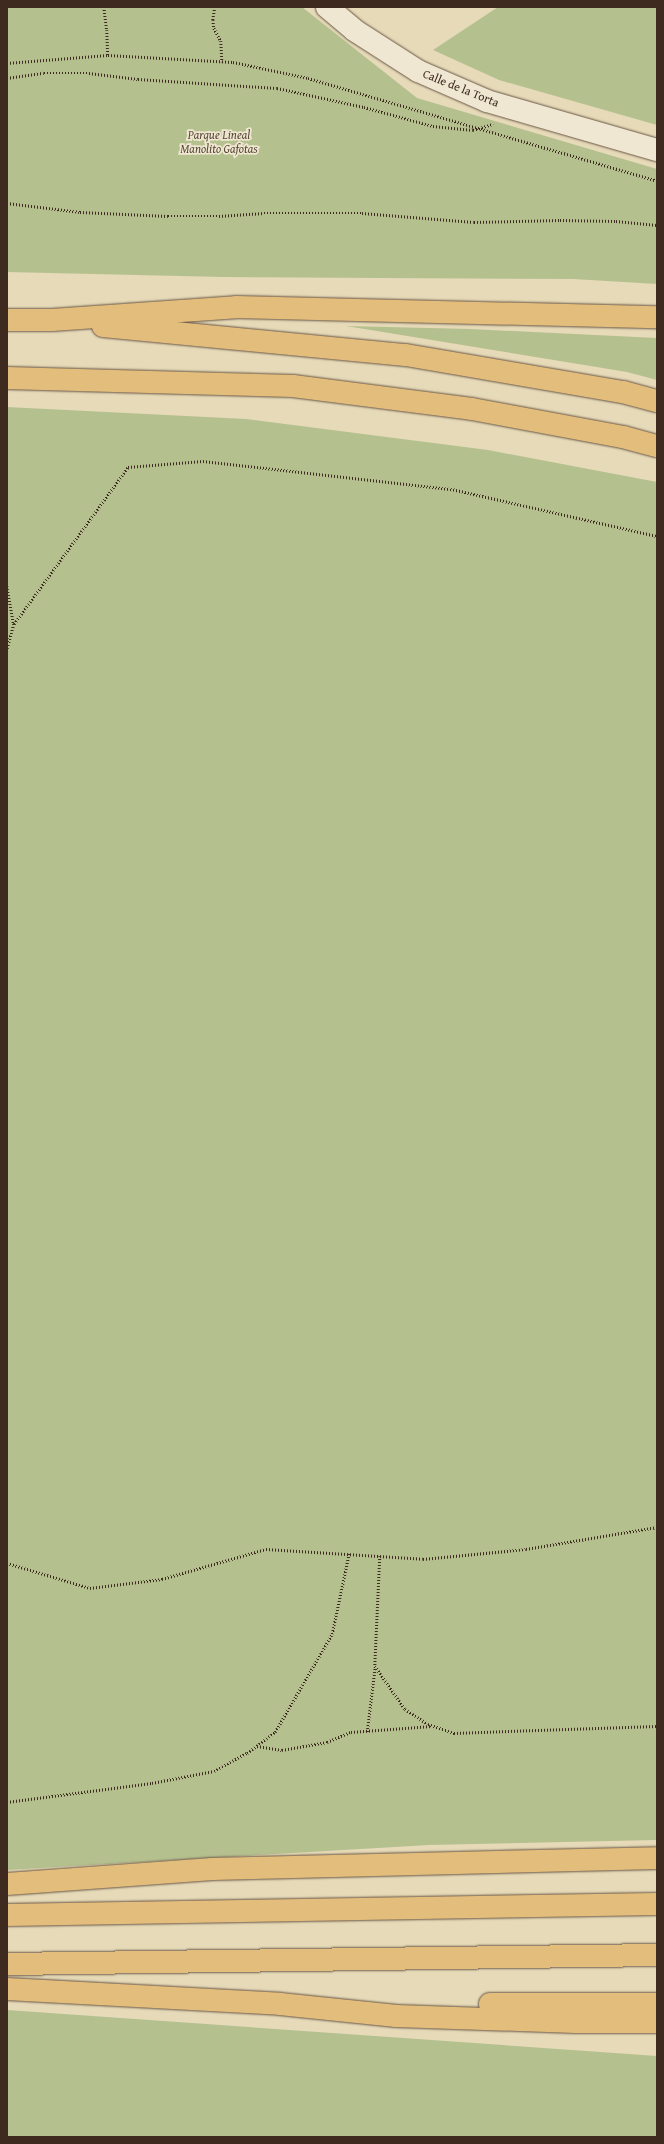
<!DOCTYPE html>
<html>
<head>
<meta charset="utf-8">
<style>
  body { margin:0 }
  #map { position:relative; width:664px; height:2144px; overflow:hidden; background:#e6dab8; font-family:"Gentium Book Plus",serif }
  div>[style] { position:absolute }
  .green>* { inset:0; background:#b5c08f }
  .path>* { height:2.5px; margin-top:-1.25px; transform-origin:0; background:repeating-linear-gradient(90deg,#3f2a20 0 1px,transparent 0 3px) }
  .roads { filter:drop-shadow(0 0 1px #695646) drop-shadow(0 0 1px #695646) }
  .minor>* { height:22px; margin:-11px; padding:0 11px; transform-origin:11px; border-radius:11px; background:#efe7d1 }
  .highway>* { height:22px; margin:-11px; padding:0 11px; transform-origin:11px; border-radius:11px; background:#e3bd7c }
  span { translate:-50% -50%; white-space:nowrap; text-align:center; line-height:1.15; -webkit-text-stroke:3.5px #efe7d1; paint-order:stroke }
  .street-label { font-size:12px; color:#3f2a20 }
  .park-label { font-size:12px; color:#574836; font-style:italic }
  .frame { position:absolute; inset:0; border:8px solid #3f2a20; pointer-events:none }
</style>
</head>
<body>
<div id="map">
  <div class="green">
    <i style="clip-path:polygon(7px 7px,302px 7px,417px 98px,657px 169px,657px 284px,573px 279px,222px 277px,7px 272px)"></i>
    <i style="clip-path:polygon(498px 7px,657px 7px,657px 125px,499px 80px,433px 50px)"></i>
    <i style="clip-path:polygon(346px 326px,471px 329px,657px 338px,657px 380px,627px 372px)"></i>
    <i style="clip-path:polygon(7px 407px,246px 419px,488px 450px,657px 482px,657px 1840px,429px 1845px,7px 1870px)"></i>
    <i style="clip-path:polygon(7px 2010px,657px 2056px,657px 2137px,7px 2137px)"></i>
  </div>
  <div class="path">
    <i style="left:104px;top:7px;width:23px;rotate:83deg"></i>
    <i style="left:107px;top:30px;width:25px;rotate:88deg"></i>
    <i style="left:215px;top:7px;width:13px;rotate:99deg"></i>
    <i style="left:213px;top:20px;width:8px;rotate:83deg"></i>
    <i style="left:214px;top:28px;width:15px;rotate:62deg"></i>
    <i style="left:221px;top:41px;width:21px;rotate:87deg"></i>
    <i style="left:7px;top:63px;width:101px;rotate:-4.5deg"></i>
    <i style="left:108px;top:55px;width:125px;rotate:3.2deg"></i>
    <i style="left:233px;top:62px;width:77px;rotate:12deg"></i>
    <i style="left:308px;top:78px;width:364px;rotate:16.4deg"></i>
    <i style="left:7px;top:78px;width:37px;rotate:-8deg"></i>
    <i style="left:44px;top:73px;width:45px"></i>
    <i style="left:89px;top:73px;width:49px;rotate:7deg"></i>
    <i style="left:138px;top:79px;width:139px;rotate:3.7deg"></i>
    <i style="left:277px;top:88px;width:89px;rotate:12.3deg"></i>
    <i style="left:364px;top:107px;width:72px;rotate:15.4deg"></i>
    <i style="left:433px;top:126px;width:40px;rotate:5.7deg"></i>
    <i style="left:473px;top:130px;width:21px;rotate:-17deg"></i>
    <i style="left:7px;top:203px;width:74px;rotate:7deg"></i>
    <i style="left:80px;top:212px;width:88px;rotate:2.6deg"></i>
    <i style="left:168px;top:216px;width:51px"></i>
    <i style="left:219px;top:216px;width:45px;rotate:-3.8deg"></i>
    <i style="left:264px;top:213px;width:98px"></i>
    <i style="left:362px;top:213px;width:112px;rotate:4.6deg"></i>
    <i style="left:474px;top:222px;width:86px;rotate:-1.3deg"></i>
    <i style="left:560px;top:220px;width:56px;rotate:1deg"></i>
    <i style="left:616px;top:221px;width:41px;rotate:5.6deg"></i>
    <i style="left:7px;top:586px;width:39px;rotate:80deg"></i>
    <i style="left:14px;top:624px;width:28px;rotate:105deg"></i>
    <i style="left:14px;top:624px;width:194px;rotate:-54deg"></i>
    <i style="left:128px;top:467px;width:75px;rotate:-4.6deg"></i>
    <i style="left:203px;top:461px;width:255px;rotate:6.5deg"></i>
    <i style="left:456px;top:490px;width:206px;rotate:12.9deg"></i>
    <i style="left:380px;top:1556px;width:110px;rotate:92.6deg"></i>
    <i style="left:375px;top:1666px;width:52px;rotate:55.1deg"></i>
    <i style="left:405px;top:1709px;width:27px;rotate:33deg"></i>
    <i style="left:428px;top:1724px;width:28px;rotate:19deg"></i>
    <i style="left:454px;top:1733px;width:203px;rotate:-2deg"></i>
    <i style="left:7px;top:1563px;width:87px;rotate:16.8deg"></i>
    <i style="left:90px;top:1588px;width:73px;rotate:-7.1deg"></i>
    <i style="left:162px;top:1579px;width:108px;rotate:-16.1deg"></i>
    <i style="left:266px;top:1549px;width:157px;rotate:3.6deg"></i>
    <i style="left:423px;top:1559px;width:103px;rotate:-5.5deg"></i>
    <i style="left:526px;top:1549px;width:133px;rotate:-9.5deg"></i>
    <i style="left:367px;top:1732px;width:65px;rotate:-83deg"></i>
    <i style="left:257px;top:1746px;width:25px;rotate:9deg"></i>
    <i style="left:282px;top:1750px;width:46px;rotate:-10.1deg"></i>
    <i style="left:327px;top:1742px;width:26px;rotate:-23deg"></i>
    <i style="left:351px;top:1732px;width:81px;rotate:-4.2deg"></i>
    <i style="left:7px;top:1802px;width:146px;rotate:-7.5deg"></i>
    <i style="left:152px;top:1783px;width:63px;rotate:-11deg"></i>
    <i style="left:214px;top:1771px;width:38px;rotate:-29deg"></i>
    <i style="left:247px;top:1753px;width:35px;rotate:-37deg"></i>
    <i style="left:275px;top:1732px;width:113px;rotate:-59.8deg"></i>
    <i style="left:332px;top:1634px;width:83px;rotate:-78.1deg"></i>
  </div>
  <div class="roads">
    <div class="minor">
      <i style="left:327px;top:7px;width:35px;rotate:40deg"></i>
      <i style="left:354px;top:30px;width:76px;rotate:32.6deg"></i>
      <i style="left:418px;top:71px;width:75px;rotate:23.5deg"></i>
      <i style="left:487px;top:101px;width:177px;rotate:16.1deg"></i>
    </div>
    <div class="highway">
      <i style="left:7px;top:320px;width:45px"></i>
      <i style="left:52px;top:320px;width:184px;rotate:-4deg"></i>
      <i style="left:236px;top:307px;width:421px;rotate:1.4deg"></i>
      <i style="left:103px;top:326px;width:304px;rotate:5.5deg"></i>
      <i style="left:406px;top:355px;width:220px;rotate:9.7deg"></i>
      <i style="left:623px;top:392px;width:35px;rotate:15deg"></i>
      <i style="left:7px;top:378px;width:286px;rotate:1.6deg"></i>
      <i style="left:293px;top:386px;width:180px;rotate:7.3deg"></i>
      <i style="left:472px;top:409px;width:154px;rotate:10.5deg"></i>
      <i style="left:623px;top:437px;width:35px;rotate:15deg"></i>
      <i style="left:7px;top:1884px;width:206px;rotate:-4.2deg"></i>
      <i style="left:212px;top:1869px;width:445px;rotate:-1.4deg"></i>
      <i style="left:7px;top:1915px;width:650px;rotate:-0.97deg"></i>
      <i style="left:7px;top:1964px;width:650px;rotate:-0.79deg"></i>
      <i style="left:7px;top:1989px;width:273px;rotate:3.1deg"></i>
      <i style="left:280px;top:2004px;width:117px;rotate:5.9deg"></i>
      <i style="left:396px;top:2016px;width:180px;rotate:1.9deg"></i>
      <i style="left:576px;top:2022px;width:81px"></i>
      <i style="left:490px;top:2004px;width:167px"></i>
    </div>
  </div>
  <div class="street-label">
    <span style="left:461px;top:88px;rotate:22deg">Calle de la Torta</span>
  </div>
  <div class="park-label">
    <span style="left:219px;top:142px">Parque Lineal<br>Manolito Gafotas</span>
  </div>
  <div class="frame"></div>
</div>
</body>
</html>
